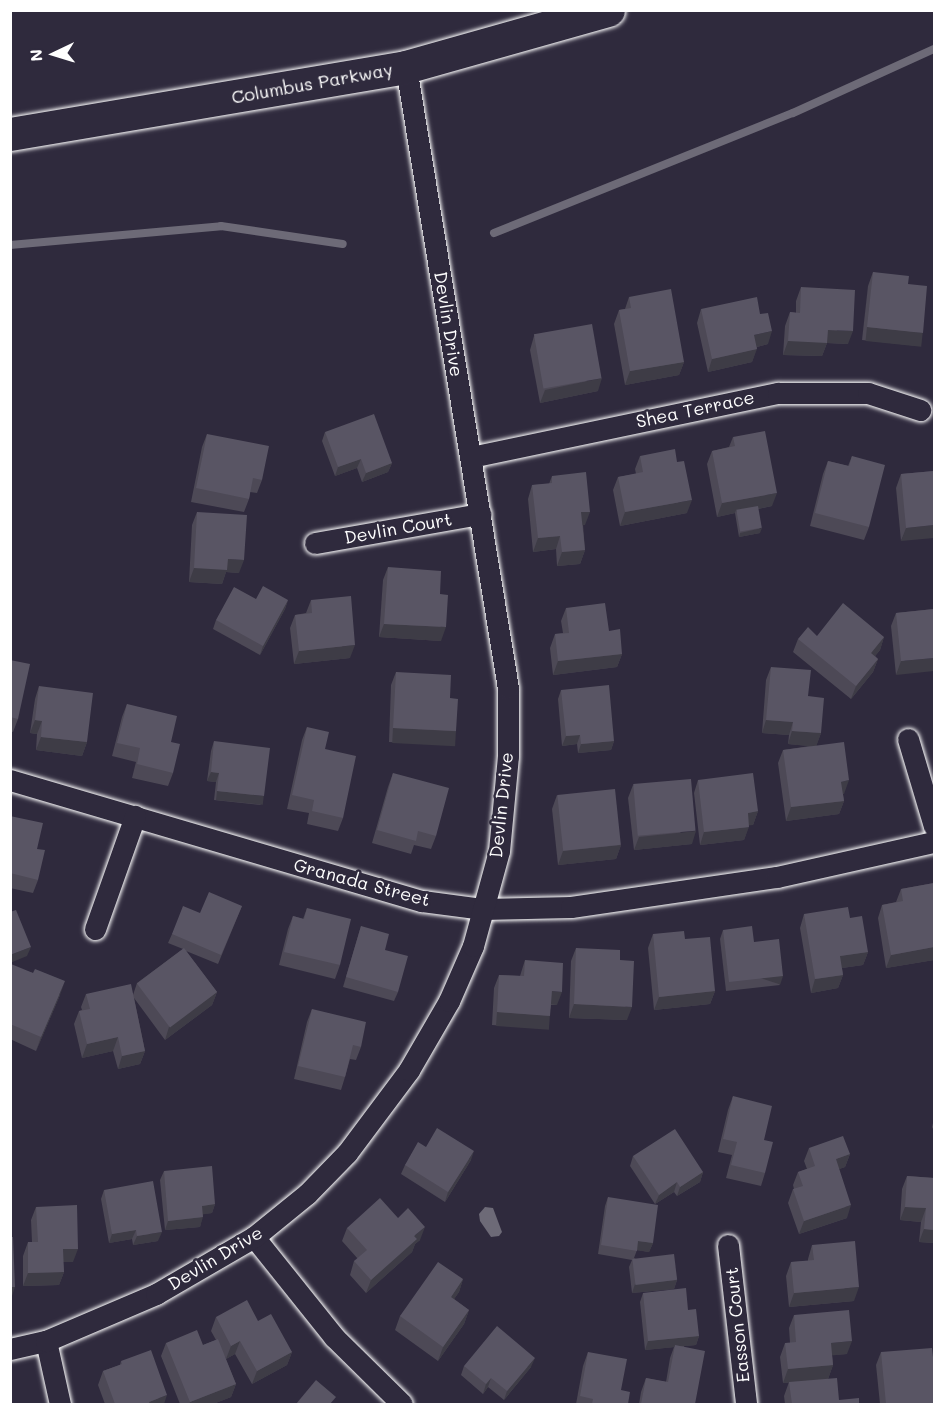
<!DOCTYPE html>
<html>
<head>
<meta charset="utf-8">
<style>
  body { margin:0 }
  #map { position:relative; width:945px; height:1415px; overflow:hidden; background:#2f2a3d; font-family:Mali,sans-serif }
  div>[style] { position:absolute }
  .water>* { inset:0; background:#6d6a77 }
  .stream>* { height:8px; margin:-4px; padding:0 4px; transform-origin:4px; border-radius:4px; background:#6d6a77 }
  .roads { filter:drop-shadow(0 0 2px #fff) drop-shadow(0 0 2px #fff) }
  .minor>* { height:21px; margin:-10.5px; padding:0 10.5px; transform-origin:10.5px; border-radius:10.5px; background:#2f2a3d }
  .primary>* { height:33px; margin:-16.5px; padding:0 16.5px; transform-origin:16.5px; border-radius:16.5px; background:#2f2a3d }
  .wall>* { inset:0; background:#4d4956 }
  .shaded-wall>* { inset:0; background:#3e3c46; transform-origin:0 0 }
  .building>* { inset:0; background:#595564; transform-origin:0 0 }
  span { translate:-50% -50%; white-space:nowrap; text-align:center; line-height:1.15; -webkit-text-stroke:5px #2f2a3d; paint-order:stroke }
  .street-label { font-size:18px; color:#fff }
  .frame { position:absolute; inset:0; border:12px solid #fff; pointer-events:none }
  .north { position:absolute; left:24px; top:24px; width:60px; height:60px; -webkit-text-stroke:4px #2f2a3d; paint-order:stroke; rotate:266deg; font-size:16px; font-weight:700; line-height:24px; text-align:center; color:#fff }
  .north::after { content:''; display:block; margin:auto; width:21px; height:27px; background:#fff; clip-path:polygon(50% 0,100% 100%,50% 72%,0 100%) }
</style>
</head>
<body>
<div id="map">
  <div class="water">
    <i style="clip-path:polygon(485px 1207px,493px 1208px,502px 1232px,499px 1236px,491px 1237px,480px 1221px,479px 1214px)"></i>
  </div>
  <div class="stream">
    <i style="left:494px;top:233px;width:322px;rotate:-21.9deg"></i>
    <i style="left:793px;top:113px;width:155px;rotate:-24.4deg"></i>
    <i style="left:10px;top:245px;width:212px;rotate:-5.1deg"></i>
    <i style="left:221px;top:226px;width:123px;rotate:8.4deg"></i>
  </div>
  <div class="roads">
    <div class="minor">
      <i style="left:471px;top:457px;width:314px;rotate:-11.8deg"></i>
      <i style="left:778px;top:393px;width:90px"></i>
      <i style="left:868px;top:393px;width:55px;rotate:18.1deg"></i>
      <i style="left:315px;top:543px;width:168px;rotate:-10deg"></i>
      <i style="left:908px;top:739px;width:91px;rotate:73.4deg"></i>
      <i style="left:10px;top:780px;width:429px;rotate:16.4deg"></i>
      <i style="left:422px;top:901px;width:62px;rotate:7.5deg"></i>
      <i style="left:483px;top:909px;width:88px;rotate:-1.3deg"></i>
      <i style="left:571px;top:907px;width:208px;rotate:-8.3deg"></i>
      <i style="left:777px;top:877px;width:161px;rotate:-12.6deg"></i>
      <i style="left:95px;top:929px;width:120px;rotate:-70.5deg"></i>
      <i style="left:254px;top:1237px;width:128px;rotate:51.3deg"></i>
      <i style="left:334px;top:1337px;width:95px;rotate:44.6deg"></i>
      <i style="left:728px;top:1245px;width:160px;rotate:83.5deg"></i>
      <i style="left:46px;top:1341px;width:65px;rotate:77.5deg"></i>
      <i style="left:10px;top:1349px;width:37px;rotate:-13deg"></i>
      <i style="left:46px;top:1341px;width:120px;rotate:-23.1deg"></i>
      <i style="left:156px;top:1294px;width:113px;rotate:-30.2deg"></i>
      <i style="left:254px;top:1237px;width:68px;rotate:-39.1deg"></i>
      <i style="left:307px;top:1194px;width:57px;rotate:-45.7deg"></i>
      <i style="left:347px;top:1153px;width:104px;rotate:-53.2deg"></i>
      <i style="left:409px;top:1070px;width:80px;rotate:-59.9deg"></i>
      <i style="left:449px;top:1001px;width:60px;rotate:-66.4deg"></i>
      <i style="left:473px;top:946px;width:98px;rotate:-74.7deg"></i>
      <i style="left:499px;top:851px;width:95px;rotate:-84.6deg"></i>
      <i style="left:508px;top:756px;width:68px;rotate:-90deg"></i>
      <i style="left:508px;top:688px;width:629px;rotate:-99.33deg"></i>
    </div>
    <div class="primary">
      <i style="left:10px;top:134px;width:402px;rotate:-9.6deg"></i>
      <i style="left:406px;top:67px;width:210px;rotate:-15.8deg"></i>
    </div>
  </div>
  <div class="wall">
    <i style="clip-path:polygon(873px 272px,908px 284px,918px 346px,862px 340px,868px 286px)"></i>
    <i style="clip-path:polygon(801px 287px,848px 344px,827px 343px,822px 356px,783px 355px,785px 326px,790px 312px,796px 313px,796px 301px)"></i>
    <i style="clip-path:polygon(629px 297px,684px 362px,679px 375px,625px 385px,614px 324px,619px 310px,625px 309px)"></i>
    <i style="clip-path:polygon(701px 309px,768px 344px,757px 347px,752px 362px,708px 372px,697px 323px)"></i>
    <i style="clip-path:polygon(534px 336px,598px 391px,540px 403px,530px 350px)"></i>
    <i style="clip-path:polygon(325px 432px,392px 463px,388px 472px,362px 482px,357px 468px,335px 476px,322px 441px)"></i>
    <i style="clip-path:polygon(207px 434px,262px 480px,257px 493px,250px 492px,249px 499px,244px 512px,191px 502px,202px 447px)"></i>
    <i style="clip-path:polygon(733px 437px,772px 506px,758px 509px,760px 533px,739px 537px,735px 513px,717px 517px,707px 464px,712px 451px,729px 447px)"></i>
    <i style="clip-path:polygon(640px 456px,687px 513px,620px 526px,613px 490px,618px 477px,636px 474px,635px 469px)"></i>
    <i style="clip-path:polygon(852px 456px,869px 527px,864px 540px,810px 526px,823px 474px,828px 461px,848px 466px)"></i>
    <i style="clip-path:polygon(934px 471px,901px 541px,896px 488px,901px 474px)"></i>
    <i style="clip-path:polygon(552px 476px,585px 525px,583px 525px,585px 550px,580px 564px,557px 566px,556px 549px,533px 552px,528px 499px,532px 485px,549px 484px)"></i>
    <i style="clip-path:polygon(197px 512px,239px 573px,226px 572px,222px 584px,189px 582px,192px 525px)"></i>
    <i style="clip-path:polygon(388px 567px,440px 594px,441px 641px,379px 637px,383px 580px)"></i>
    <i style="clip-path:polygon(288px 600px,285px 609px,260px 655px,213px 629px,216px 620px)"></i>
    <i style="clip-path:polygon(311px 600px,350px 658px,294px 664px,290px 628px,295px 615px,306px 613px)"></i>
    <i style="clip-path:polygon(566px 608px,609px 631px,622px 654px,617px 667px,553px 675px,550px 648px,555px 634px,563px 633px,561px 621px)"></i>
    <i style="clip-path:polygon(934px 609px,896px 675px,891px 626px,896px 613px)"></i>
    <i style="clip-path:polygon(817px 636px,884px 637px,880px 650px,875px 656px,878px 659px,873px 672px,851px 699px,793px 652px,798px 639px)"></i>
    <i style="clip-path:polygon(10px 660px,18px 719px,13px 732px,10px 731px)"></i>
    <i style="clip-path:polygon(771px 667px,808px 696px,821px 733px,816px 746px,844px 794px,843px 794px,844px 801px,839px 814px,786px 821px,778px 763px,783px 750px,810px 746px,788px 744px,789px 735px,762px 733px,766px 680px)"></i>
    <i style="clip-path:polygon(396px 672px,450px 698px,456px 731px,451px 745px,389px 742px,391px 685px)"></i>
    <i style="clip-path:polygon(39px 686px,87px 742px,82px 756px,36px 750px,37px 734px,30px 733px,35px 699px)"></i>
    <i style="clip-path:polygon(561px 690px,614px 741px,611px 750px,578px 753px,577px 744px,562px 746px,558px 699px)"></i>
    <i style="clip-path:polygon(127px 704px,171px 742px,173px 773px,168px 786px,132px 778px,136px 762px,112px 756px,122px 717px)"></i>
    <i style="clip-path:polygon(307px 727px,325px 749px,343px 818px,338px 831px,307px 824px,309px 813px,287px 809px,302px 740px)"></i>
    <i style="clip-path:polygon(214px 741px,261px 805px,214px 800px,216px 782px,207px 781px,211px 751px)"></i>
    <i style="clip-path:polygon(393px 773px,436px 836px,431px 849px,414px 845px,411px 854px,372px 843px,388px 787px)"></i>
    <i style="clip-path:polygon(698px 780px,758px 811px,753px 825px,749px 825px,744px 840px,700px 845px,694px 793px)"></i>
    <i style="clip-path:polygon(633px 785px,692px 844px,634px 850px,628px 798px)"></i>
    <i style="clip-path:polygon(557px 795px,621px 845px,616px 859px,558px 865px,552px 809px)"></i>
    <i style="clip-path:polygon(10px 816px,37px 849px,38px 880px,33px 893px,10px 888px)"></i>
    <i style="clip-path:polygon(934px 883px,934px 960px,886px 968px,878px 918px,882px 905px,896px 902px,901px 889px)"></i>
    <i style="clip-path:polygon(242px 906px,218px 964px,186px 951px,217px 992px,212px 1005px,165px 1040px,134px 998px,145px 1051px,140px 1064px,118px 1069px,113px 1051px,82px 1058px,74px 1024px,79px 1011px,82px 1010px,81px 1007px,86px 994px,133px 995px,137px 983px,183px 949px,168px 943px,172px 934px,200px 913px)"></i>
    <i style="clip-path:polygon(307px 908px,340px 965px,335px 979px,279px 965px,288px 929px,293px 916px,303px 919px)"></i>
    <i style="clip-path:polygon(804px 914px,850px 918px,868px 952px,863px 965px,842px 968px,843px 975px,838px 988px,811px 993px,800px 928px)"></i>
    <i style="clip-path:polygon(361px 926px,385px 950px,398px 992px,394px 1001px,343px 987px)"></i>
    <i style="clip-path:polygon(723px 930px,754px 942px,780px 985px,726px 991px,720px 939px)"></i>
    <i style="clip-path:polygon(653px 934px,685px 939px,715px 991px,710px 1004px,654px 1010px,648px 948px)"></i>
    <i style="clip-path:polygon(576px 948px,620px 960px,627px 1020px,569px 1018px,571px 961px)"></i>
    <i style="clip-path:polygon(525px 960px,557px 1005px,551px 1005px,546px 1029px,492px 1025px,494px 988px,499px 975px,520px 976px)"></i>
    <i style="clip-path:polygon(10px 966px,33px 973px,60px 995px,36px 1051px,10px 1039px)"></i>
    <i style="clip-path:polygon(312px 1009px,361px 1047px,356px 1060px,350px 1059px,345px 1077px,341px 1090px,294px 1079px,307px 1022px)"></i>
    <i style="clip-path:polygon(733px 1096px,764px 1140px,765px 1173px,761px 1186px,726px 1178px,732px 1155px,718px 1152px,728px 1110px)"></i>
    <i style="clip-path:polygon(934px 1119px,934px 1131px,932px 1127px)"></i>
    <i style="clip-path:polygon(426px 1147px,471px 1160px,445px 1202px,401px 1174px,405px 1165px)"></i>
    <i style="clip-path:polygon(809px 1148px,850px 1154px,845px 1167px,839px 1169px,847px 1218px,799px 1234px,788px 1203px,793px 1189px,794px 1189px,793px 1185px,798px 1172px,807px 1169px,804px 1161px)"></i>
    <i style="clip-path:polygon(633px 1156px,703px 1172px,700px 1182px,677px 1196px,674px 1192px,655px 1204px,630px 1166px)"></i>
    <i style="clip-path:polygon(164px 1171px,215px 1204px,212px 1213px,203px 1214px,200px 1227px,165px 1230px,160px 1180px)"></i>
    <i style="clip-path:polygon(907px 1176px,934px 1178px,934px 1243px,919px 1242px,921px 1222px,900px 1220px,902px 1189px)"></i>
    <i style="clip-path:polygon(104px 1190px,158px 1241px,133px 1245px,132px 1239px,109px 1243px,101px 1199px)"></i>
    <i style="clip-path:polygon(608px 1197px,653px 1243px,649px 1252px,637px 1250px,634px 1258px,677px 1280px,674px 1289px,632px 1293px,629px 1267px,632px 1260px,598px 1254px,605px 1206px)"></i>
    <i style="clip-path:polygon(36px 1207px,73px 1262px,63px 1262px,64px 1272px,59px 1285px,23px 1286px,23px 1256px,28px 1242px,32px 1242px,31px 1220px)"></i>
    <i style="clip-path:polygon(398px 1218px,420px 1240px,415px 1244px,412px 1252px,366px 1293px,350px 1275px,354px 1261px,358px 1259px,342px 1241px,347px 1228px)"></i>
    <i style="clip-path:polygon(812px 1245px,854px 1301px,789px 1307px,786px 1276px,791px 1262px,808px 1261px,808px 1259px)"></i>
    <i style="clip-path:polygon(463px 1279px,459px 1292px,454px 1299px,469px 1310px,464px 1324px,438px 1361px,395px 1330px,400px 1316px)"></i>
    <i style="clip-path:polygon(643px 1293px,688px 1310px,699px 1336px,696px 1345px,684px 1346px,695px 1404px,639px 1404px,641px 1392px,646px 1378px,666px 1382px,670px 1358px,674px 1347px,645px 1350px,640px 1302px)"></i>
    <i style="clip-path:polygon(794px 1315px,847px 1354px,832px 1355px,833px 1365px,828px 1379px,783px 1383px,780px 1357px,785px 1343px,790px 1343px,789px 1328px)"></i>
    <i style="clip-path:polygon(216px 1317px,258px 1321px,292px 1352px,287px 1365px,252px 1384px,235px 1354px,226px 1359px,224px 1355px,236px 1384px,231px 1397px,213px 1404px,180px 1404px,161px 1356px,166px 1343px,203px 1345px,216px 1340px,211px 1331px)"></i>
    <i style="clip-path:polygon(588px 1352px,621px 1390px,628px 1404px,576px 1404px,583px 1366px)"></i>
    <i style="clip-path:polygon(881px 1352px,934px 1366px,934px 1404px,880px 1404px,876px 1365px)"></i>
    <i style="clip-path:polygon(121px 1361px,164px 1404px,105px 1404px,98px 1385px,103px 1371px,120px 1365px)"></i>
    <i style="clip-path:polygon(464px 1366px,531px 1367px,504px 1400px,488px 1387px,483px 1394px,461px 1375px)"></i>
    <i style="clip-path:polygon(789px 1382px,839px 1400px,859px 1404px,785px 1404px,784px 1396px)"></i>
  </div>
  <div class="shaded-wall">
    <i style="left:867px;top:327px;width:56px;height:14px;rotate:6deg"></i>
    <i style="clip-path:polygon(828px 330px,853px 331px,848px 344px,827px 343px,822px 356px,783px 355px,788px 341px)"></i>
    <i style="clip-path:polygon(772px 331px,768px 344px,749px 349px,754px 335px)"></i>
    <i style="clip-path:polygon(757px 349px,752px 362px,708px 372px,712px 359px)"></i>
    <i style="clip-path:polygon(684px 362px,679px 375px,625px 385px,630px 371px)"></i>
    <i style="clip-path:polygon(602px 378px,598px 391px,540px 403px,545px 390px)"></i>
    <i style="clip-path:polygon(361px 459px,357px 468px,335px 476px,338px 467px)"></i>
    <i style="clip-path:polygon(392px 463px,388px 472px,362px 482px,366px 473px)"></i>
    <i style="clip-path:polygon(777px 493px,772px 506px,737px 513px,736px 510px,735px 513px,717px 517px,722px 503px)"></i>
    <i style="clip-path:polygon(692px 500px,687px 513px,620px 526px,625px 512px)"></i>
    <i style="clip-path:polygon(581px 512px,590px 512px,585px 525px,577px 526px)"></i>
    <i style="clip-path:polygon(934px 525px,934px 538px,901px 541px,906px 528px)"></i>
    <i style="clip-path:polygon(762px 528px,760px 533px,739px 537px,740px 533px)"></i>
    <i style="clip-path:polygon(560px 536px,556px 549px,533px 552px,538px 538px)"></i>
    <i style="clip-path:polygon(585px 550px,580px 564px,557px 566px,562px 552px)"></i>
    <i style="clip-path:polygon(228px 559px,244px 560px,239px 573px,226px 572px,222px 584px,189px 582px,194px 568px)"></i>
    <i style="clip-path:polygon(288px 600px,285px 609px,260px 655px,263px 646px)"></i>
    <i style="clip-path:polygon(384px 624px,446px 627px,441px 641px,379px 637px)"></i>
    <i style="clip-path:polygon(884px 637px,880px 650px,866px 667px,871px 653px)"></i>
    <i style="clip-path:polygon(355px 645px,350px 658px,294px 664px,299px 651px)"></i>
    <i style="clip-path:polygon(622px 654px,617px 667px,553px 675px,558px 661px)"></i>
    <i style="clip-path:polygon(934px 658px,934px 671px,896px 675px,901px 661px)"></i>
    <i style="clip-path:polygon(878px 659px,873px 672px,851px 699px,856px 686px)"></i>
    <i style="clip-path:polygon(35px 720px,42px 721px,37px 734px,30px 733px)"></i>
    <i style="clip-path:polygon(766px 720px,793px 722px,789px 735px,762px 733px)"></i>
    <i style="left:393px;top:728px;width:63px;height:15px;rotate:3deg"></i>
    <i style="clip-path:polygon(792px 731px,821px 733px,816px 747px,788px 744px)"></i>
    <i style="clip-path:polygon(580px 735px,577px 744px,562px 746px,566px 736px)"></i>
    <i style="clip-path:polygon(41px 737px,87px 742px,82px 756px,36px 750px)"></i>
    <i style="clip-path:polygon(614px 741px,611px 750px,578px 753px,581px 744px)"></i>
    <i style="clip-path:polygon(211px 772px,219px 773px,216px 782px,207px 781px)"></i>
    <i style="clip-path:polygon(849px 780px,844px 794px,837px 795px,841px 782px)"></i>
    <i style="left:217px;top:791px;width:47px;height:9px;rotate:6deg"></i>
    <i style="clip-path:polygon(844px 801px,839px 814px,786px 821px,791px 807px)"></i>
    <i style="clip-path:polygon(758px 811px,753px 825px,743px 826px,748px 813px)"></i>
    <i style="clip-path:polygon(749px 827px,744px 840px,700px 845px,704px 832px)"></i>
    <i style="clip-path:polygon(696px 831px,692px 844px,634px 850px,639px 837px)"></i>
    <i style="clip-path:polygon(621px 845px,616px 859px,558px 865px,563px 851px)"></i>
    <i style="clip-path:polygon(31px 947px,27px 956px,10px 963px,10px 955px)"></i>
    <i style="clip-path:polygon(934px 947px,934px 960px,886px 968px,891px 955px)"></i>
    <i style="clip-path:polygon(868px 952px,863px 965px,835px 969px,840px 956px)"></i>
    <i style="clip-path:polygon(843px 975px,838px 988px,811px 993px,815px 979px)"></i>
    <i style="left:783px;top:976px;width:9px;height:54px;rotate:108deg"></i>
    <i style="clip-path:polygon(65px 981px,60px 995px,36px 1051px,41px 1037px)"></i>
    <i style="clip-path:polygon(552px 991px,562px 992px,557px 1005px,547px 1004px)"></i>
    <i style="clip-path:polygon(715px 991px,710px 1004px,654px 1010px,659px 997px)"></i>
    <i style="clip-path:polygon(217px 992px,212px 1005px,165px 1040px,169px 1027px)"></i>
    <i style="clip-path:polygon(574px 1004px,632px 1007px,627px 1020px,569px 1018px)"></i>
    <i style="left:497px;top:1012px;width:53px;height:14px;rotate:4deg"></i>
    <i style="clip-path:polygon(118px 1037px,113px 1051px,82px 1058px,87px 1044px)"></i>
    <i style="clip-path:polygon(145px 1051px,140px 1064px,118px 1069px,122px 1056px)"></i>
    <i style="clip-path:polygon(474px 1151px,471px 1160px,445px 1202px,448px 1192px)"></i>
    <i style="clip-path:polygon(850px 1154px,845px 1167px,831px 1172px,836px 1159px)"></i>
    <i style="clip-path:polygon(703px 1172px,700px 1182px,677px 1196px,680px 1187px)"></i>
    <i style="clip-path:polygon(677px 1182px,674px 1192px,655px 1204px,659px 1195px)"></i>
    <i style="clip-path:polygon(215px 1204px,212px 1213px,199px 1215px,202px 1206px)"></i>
    <i style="clip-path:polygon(851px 1205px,847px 1218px,799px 1234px,804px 1221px)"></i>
    <i style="clip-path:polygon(905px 1207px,926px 1208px,921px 1222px,900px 1220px)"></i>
    <i style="clip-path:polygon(203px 1217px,200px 1227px,165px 1230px,168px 1221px)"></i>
    <i style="clip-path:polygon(425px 1227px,420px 1240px,415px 1244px,412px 1252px,366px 1293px,371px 1280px,414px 1236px)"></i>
    <i style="clip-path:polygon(924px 1229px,934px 1230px,934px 1243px,919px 1242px)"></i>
    <i style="clip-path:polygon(136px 1230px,132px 1239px,109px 1243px,112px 1234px)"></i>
    <i style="clip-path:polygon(162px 1232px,158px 1241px,133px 1245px,137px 1236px)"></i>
    <i style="clip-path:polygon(638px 1241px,653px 1243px,649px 1252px,635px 1250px)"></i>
    <i style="clip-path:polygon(63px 1249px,78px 1249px,73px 1262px,58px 1262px)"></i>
    <i style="clip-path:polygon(64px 1272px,59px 1285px,23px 1286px,28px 1273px)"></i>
    <i style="clip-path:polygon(463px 1279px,459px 1292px,446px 1311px,451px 1297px)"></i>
    <i style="clip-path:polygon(677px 1280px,674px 1289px,632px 1293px,635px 1284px)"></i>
    <i style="clip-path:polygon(10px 1287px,15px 1287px,12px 1296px,10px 1296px)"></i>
    <i style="clip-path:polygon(859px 1287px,854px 1301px,789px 1307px,794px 1293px)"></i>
    <i style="clip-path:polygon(469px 1310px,464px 1324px,438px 1361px,443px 1347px)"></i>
    <i style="clip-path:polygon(699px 1336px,696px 1345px,645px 1350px,648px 1341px)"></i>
    <i style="clip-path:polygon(240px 1341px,235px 1354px,226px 1359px,231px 1346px)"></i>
    <i style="clip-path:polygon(852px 1341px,847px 1354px,826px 1356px,831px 1343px)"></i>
    <i style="clip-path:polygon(292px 1352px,287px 1365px,252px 1384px,257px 1371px)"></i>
    <i style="clip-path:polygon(535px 1358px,531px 1367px,504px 1400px,507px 1391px)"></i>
    <i style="clip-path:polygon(833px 1365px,828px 1379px,783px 1383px,788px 1369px)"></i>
    <i style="clip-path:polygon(491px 1378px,488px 1387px,483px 1394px,486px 1384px)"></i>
    <i style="clip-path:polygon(236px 1384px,231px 1397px,213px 1404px,189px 1404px,190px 1402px)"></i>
    <i style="clip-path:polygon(167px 1395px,164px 1404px,148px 1404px,149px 1402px)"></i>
  </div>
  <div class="building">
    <i style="clip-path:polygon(873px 272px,909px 276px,908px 284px,927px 286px,923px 333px,867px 327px)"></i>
    <i style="clip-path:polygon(801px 287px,855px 290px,853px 331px,828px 330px,827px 343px,788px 341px,790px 312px,800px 313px)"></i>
    <i style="clip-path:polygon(671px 289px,684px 362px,630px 371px,619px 310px,631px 308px,629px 297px)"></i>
    <i style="clip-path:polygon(757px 297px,760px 314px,768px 313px,772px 331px,754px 335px,757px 349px,712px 359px,701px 309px)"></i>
    <i style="left:592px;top:324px;width:55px;height:59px;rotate:80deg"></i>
    <i style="clip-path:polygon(374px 414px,392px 463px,366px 473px,361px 459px,338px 467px,325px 432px)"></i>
    <i style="clip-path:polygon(765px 431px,777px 493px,722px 503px,712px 451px,735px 446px,733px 437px)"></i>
    <i style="clip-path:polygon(207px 434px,269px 446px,262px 480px,253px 478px,249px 499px,196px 488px)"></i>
    <i style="clip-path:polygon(675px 449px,677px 462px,684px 461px,692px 500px,625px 512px,618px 477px,643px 472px,640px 456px)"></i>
    <i style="clip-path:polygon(852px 456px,885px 465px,869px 527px,815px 513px,828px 461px,849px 466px)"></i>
    <i style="clip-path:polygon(934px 471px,934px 525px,906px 528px,901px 474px)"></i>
    <i style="clip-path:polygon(586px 472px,590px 512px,581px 512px,585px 550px,562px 552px,560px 536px,538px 538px,532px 485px,552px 483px,552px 476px)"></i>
    <i style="left:758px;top:506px;width:22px;height:22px;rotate:80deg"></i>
    <i style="clip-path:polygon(197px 512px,247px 515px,244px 560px,228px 559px,227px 570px,194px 568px)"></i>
    <i style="clip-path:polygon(388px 567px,441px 571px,440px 594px,448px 595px,446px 627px,384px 624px)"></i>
    <i style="clip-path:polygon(263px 586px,288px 600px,263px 646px,216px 620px,234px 587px,256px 599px)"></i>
    <i style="clip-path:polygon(351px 596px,355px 645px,299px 651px,295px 615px,312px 613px,311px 600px)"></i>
    <i style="clip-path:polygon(605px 603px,609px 631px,620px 629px,622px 654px,558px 661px,555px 634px,569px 633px,566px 608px)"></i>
    <i style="clip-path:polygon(843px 603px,884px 637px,871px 653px,878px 659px,856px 686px,798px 639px,808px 627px,817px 636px)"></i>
    <i style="clip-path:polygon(934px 609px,934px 658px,901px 661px,896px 613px)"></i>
    <i style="clip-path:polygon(10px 660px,30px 664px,18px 719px,10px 717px)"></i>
    <i style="clip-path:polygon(771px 667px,811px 670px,808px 696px,824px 698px,821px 733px,792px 731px,793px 722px,766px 720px)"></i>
    <i style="clip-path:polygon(396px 672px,451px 675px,450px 698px,458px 699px,456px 731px,393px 728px)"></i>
    <i style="clip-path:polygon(609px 685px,614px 741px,581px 744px,580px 735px,566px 736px,561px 690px)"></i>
    <i style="clip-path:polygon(39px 686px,93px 693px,87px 742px,41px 737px,42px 721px,35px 720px)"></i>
    <i style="clip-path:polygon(127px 704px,177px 716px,171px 742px,180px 744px,173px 773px,137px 764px,140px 748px,117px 743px)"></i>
    <i style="clip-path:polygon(307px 727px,329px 732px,325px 749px,356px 756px,343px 818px,312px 811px,314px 800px,292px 795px)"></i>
    <i style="clip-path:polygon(214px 741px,270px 748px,264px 796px,217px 791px,219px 773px,211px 772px)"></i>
    <i style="clip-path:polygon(844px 742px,849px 780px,841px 782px,844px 801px,791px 807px,783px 750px)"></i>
    <i style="clip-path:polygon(393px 773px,449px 788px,436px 836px,418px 831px,416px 841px,377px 830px)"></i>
    <i style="clip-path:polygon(753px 773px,758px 811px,748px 813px,749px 827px,704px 832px,698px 780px)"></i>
    <i style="left:691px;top:779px;width:52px;height:58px;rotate:85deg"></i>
    <i style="left:615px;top:789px;width:56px;height:58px;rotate:84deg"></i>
    <i style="clip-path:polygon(10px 816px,43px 823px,37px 849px,45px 850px,38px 880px,10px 873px)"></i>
    <i style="clip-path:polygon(934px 883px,934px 947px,891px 955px,882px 905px,903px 901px,901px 889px)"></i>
    <i style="clip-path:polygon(209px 892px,242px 906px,221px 955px,172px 934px,183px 906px,200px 913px)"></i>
    <i style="clip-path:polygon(848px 907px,850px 918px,862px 916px,868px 952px,840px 956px,843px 975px,815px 979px,804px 914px)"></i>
    <i style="clip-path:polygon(307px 908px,351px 919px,340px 965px,284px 952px,293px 916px,304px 919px)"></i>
    <i style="clip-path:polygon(16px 910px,31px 947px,10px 955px,10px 912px)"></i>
    <i style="clip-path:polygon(361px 926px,389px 934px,385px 950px,408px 956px,398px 992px,346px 977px)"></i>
    <i style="clip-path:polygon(752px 926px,754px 942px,779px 939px,783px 976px,729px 982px,723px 930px)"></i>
    <i style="clip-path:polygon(684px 931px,685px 939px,710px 937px,715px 991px,659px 997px,653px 934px)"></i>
    <i style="left:184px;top:948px;width:55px;height:59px;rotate:53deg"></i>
    <i style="clip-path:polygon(576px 948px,620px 950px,620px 960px,634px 961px,632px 1007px,574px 1004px)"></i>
    <i style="clip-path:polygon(525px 960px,563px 963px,562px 992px,552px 991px,550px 1016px,497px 1012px,499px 975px,524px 976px)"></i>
    <i style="clip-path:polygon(11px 964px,33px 973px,35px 969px,65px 981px,41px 1037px,10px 1024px,10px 966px)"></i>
    <i style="clip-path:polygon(131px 984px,145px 1051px,122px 1056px,118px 1037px,87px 1044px,79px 1011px,90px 1009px,86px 994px)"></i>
    <i style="clip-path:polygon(312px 1009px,366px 1022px,361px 1047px,353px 1045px,345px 1077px,298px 1066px)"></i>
    <i style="clip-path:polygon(733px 1096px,772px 1106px,764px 1140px,773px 1142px,765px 1173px,731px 1165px,737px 1142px,723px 1139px)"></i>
    <i style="clip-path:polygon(437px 1128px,474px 1151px,448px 1192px,405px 1165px,418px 1142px,426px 1147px)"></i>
    <i style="clip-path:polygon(675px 1129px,703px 1172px,680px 1187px,677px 1182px,659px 1195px,633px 1156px)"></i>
    <i style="clip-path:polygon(843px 1136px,850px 1154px,836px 1159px,851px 1205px,804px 1221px,793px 1189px,803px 1186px,798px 1172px,815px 1166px,809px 1148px)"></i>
    <i style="clip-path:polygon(212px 1166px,215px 1204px,202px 1206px,203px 1217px,168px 1221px,164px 1171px)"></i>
    <i style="clip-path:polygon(907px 1176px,934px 1178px,934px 1230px,924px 1229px,926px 1208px,905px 1207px)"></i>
    <i style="clip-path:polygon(153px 1181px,162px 1232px,137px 1236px,136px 1230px,112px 1234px,104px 1190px)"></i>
    <i style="clip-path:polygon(608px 1197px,658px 1205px,653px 1243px,638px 1241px,637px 1251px,601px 1245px)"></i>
    <i style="clip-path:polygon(380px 1198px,398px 1218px,408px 1208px,425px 1227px,414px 1236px,417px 1239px,371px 1280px,354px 1261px,367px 1250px,347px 1228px)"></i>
    <i style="clip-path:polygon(77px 1205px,78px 1249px,63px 1249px,64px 1272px,28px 1273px,28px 1242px,38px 1242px,36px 1207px)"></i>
    <i style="clip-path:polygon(10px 1237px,13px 1237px,15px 1287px,10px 1287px)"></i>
    <i style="clip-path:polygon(855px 1241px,859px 1287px,794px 1293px,791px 1262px,814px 1260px,812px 1245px)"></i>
    <i style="left:674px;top:1254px;width:26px;height:42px;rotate:83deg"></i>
    <i style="clip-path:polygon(438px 1262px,463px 1279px,451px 1297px,469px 1310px,443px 1347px,400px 1316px)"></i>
    <i style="clip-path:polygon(686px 1288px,688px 1310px,696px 1309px,699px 1336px,648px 1341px,643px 1293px)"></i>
    <i style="clip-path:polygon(247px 1300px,258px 1321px,271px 1314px,292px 1352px,257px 1371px,240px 1341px,231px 1346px,216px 1317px)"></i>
    <i style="clip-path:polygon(849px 1310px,852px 1341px,831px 1343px,833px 1365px,788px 1369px,785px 1343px,796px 1342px,794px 1315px)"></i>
    <i style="clip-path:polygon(497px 1326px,535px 1358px,507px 1391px,491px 1378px,486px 1384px,464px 1366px)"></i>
    <i style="clip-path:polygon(197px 1330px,203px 1345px,218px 1339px,236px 1384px,190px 1402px,166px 1343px)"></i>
    <i style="clip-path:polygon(675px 1345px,705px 1351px,695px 1404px,641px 1404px,646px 1378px,668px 1382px)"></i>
    <i style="clip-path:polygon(932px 1348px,934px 1366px,934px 1404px,886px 1404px,881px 1352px)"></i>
    <i style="clip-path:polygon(151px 1350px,167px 1395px,149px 1402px,150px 1404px,115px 1404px,103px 1371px,122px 1364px,121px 1361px)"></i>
    <i style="clip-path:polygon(588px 1352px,627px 1359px,621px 1390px,630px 1392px,628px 1404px,592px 1404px,593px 1399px,580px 1396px)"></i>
    <i style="clip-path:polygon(837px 1378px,839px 1400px,859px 1398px,859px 1404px,792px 1404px,789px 1382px)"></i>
    <i style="clip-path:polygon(316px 1380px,336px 1397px,330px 1404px,296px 1404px)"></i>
  </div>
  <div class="street-label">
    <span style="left:312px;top:83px;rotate:-10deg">Columbus Parkway</span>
    <span style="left:449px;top:324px;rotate:81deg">Devlin Drive</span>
    <span style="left:695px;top:409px;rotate:-12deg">Shea Terrace</span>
    <span style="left:398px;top:528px;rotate:-10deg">Devlin Court</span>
    <span style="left:501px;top:805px;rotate:-84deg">Devlin Drive</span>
    <span style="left:362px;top:882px;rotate:15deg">Granada Street</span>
    <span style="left:215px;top:1258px;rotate:-31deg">Devlin Drive</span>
    <span style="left:737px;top:1325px;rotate:-96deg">Easson Court</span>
  </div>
  <div class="frame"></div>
  <div class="north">N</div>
</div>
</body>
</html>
